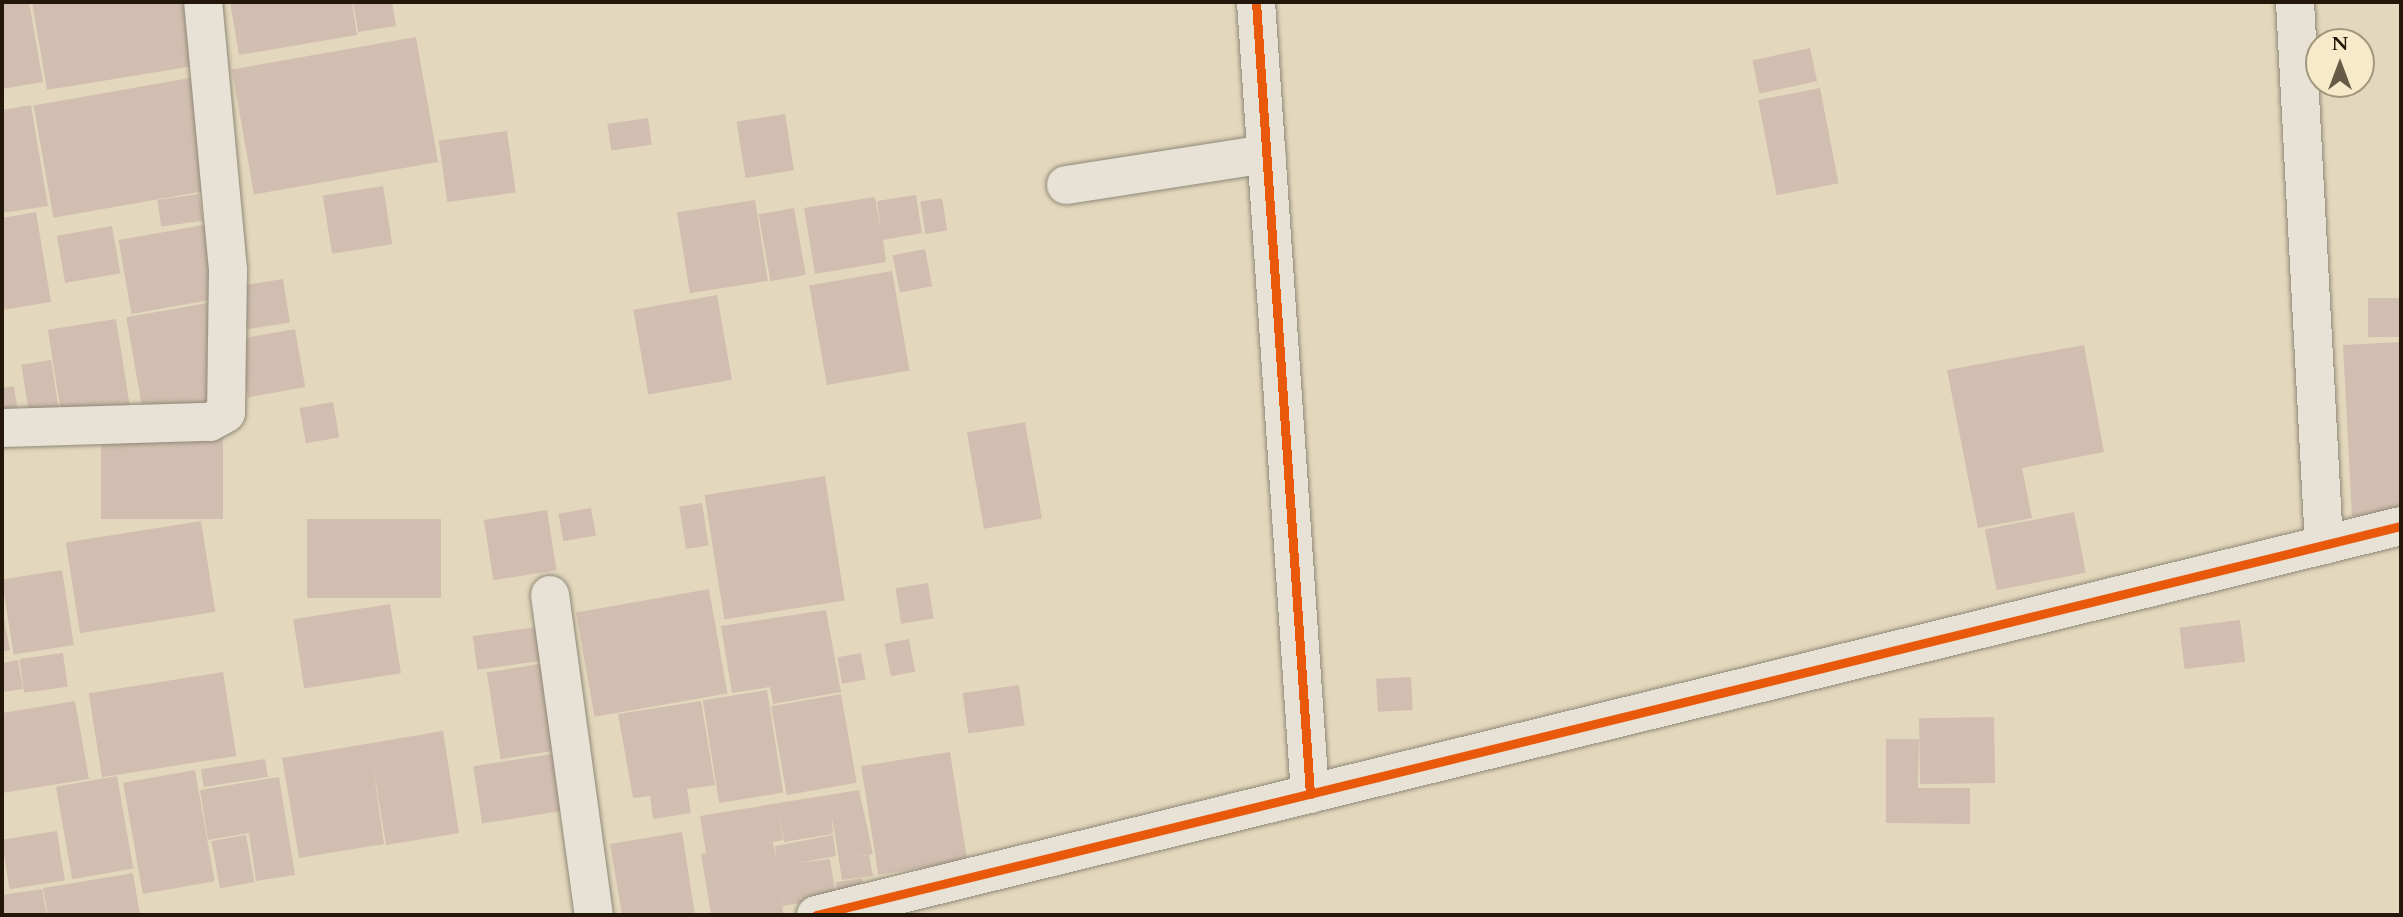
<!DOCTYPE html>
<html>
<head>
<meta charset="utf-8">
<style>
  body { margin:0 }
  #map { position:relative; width:2403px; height:917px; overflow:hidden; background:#e3d8bd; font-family:Cardo,serif }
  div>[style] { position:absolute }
  .building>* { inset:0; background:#d2beb0; transform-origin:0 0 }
  .roads { filter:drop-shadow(0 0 2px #8f8877) drop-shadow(0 0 2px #8f8877) }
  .minor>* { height:38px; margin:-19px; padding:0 19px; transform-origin:19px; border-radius:19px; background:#e7e2d5 }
  .cycleway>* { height:9px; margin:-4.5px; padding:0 4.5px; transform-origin:4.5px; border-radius:4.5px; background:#e8590c }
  span { translate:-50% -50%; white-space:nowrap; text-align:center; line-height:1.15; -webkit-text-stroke:6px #f7eaca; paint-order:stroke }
  .frame { position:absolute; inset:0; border:4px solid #221708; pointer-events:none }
  .north { position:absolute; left:2305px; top:28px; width:70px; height:70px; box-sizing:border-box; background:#f7eaca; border:2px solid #a2967c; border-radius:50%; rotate:0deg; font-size:19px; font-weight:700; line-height:28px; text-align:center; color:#221708 }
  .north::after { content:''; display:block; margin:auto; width:24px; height:32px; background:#665b47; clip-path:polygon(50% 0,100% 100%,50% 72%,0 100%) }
</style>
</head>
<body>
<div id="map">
  <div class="building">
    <i style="clip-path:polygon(2px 2px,29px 2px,43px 82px,2px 89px)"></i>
    <i style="clip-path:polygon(32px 2px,196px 2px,206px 64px,47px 90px)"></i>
    <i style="clip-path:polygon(230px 2px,352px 2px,357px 35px,239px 55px)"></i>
    <i style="clip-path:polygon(353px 2px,392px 2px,396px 26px,358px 32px)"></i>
    <i style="left:416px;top:37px;width:127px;height:187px;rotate:80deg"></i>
    <i style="left:1810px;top:48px;width:34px;height:59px;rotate:78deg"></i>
    <i style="left:201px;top:76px;width:114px;height:170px;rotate:80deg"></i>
    <i style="left:1820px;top:88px;width:97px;height:63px;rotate:79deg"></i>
    <i style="clip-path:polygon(31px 105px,48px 206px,2px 213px,2px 110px)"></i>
    <i style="left:785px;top:114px;width:57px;height:49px;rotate:81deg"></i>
    <i style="left:648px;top:118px;width:27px;height:41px;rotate:82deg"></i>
    <i style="left:507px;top:131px;width:62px;height:69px;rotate:82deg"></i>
    <i style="left:383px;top:186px;width:59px;height:61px;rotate:81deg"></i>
    <i style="left:199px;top:194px;width:27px;height:42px;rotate:82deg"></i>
    <i style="clip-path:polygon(916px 195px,922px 233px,883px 240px,886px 262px,815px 274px,804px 208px,875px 197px,881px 232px,877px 201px)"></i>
    <i style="left:942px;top:198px;width:33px;height:22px;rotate:81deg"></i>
    <i style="left:755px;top:200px;width:82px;height:79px;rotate:81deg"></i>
    <i style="left:794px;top:208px;width:68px;height:36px;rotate:80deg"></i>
    <i style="clip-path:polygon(36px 212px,51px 302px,2px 310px,2px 218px)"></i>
    <i style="left:215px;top:223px;width:75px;height:98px;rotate:80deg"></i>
    <i style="left:112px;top:226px;width:48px;height:56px;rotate:80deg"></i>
    <i style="left:925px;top:249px;width:38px;height:33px;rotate:79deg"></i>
    <i style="left:892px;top:271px;width:101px;height:84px;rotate:80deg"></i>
    <i style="left:283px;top:279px;width:44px;height:51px;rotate:81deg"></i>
    <i style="left:717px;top:295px;width:86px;height:85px;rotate:80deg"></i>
    <i style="left:2401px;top:298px;width:39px;height:33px;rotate:90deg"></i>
    <i style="left:207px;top:303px;width:102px;height:82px;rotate:80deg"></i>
    <i style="left:116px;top:319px;width:91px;height:69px;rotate:81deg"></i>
    <i style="left:295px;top:329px;width:59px;height:58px;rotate:80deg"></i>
    <i style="clip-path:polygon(2401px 342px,2401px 513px,2352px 516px,2343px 345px)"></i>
    <i style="clip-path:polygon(2084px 345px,2104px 452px,2022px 468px,2032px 518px,1978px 528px,1947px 370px)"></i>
    <i style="left:51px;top:360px;width:63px;height:30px;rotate:81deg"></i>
    <i style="clip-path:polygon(14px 386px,19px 419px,2px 422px,2px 388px)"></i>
    <i style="left:333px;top:402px;width:36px;height:34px;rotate:80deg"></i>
    <i style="left:1025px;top:422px;width:98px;height:59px;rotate:80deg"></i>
    <i style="left:223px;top:427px;width:92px;height:122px;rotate:90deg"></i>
    <i style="left:825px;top:476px;width:126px;height:122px;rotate:81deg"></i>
    <i style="left:702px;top:503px;width:43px;height:23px;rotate:81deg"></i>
    <i style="left:591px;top:508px;width:28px;height:33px;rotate:80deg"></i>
    <i style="left:547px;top:510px;width:61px;height:64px;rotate:81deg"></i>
    <i style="left:2074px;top:512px;width:62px;height:91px;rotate:79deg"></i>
    <i style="left:441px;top:519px;width:79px;height:134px;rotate:90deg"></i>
    <i style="left:201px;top:521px;width:92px;height:137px;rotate:81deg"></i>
    <i style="left:62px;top:570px;width:76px;height:61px;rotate:81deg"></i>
    <i style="left:928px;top:583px;width:36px;height:33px;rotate:81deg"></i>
    <i style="left:709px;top:589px;width:106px;height:135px;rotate:80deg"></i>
    <i style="left:390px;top:604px;width:70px;height:98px;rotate:81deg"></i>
    <i style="clip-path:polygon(2px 608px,10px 650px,2px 652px)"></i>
    <i style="clip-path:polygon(826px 610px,841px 692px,773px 704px,770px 687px,732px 693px,721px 626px)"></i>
    <i style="left:2240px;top:620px;width:42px;height:61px;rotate:83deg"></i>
    <i style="left:537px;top:627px;width:34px;height:65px;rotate:82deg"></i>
    <i style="left:909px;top:639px;width:33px;height:25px;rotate:79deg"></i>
    <i style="left:63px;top:653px;width:34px;height:44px;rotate:82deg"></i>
    <i style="left:861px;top:653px;width:27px;height:24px;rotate:80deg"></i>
    <i style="clip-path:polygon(18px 660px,23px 689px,2px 692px,2px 663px)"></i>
    <i style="left:546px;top:663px;width:88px;height:60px;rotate:81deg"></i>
    <i style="left:223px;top:672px;width:85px;height:136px;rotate:81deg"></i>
    <i style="left:1411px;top:677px;width:33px;height:35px;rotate:87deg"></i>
    <i style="left:1019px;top:685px;width:41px;height:57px;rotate:82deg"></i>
    <i style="left:767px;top:690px;width:104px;height:65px;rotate:81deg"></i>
    <i style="left:841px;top:694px;width:90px;height:71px;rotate:80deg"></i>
    <i style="clip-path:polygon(75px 701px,89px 779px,2px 793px,2px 713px)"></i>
    <i style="clip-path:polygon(701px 701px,715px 785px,687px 789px,691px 813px,653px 819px,650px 796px,633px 798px,618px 714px)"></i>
    <i style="left:1994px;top:717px;width:66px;height:75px;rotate:89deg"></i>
    <i style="clip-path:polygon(443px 731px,459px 833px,386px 845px,372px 760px,384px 844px,299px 858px,282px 758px)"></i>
    <i style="clip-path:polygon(1886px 739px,1919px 739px,1918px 788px,1970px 788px,1970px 824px,1886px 823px)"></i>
    <i style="left:950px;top:752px;width:110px;height:90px;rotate:81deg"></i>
    <i style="left:557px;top:753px;width:58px;height:85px;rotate:81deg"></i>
    <i style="left:265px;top:759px;width:18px;height:65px;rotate:81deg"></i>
    <i style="left:195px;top:770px;width:113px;height:73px;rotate:80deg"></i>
    <i style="left:117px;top:776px;width:94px;height:62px;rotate:80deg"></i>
    <i style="clip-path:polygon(279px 777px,295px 875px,256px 881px,249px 833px,208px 840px,200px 790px)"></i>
    <i style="clip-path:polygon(859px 790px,873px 854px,844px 858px,869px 855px,873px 876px,842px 880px,832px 817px,833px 834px,784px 842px,778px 806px,783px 840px,773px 842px,776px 860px,775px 846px,833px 835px,836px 856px,798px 863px,830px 859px,836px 897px,783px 906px,782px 895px,783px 914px,711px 915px,701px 854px,714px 852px,706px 853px,700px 816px)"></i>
    <i style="left:57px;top:831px;width:50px;height:56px;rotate:81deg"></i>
    <i style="clip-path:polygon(682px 832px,695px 915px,622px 915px,610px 844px)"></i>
    <i style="left:246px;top:835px;width:48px;height:35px;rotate:80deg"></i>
    <i style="clip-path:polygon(133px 873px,140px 915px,48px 915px,43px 888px)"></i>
    <i style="left:862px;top:878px;width:18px;height:27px;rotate:81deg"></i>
    <i style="clip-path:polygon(42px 889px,47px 915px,2px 915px,2px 895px)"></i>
  </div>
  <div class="roads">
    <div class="minor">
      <i style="left:1256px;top:2px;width:794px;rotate:86.1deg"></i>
      <i style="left:2295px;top:2px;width:544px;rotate:86.94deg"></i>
      <i style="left:1066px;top:185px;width:203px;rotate:-8.8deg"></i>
      <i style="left:2px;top:428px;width:208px;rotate:-1.7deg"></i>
      <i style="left:210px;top:422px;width:18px;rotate:-29deg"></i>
      <i style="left:226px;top:413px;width:143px;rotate:-89.2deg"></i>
      <i style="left:228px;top:270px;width:269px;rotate:-95.3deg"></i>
      <i style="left:550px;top:595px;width:323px;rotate:82.2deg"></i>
      <i style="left:816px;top:915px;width:1632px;rotate:-13.79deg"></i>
    </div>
  </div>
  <div class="cycleway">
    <i style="left:1256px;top:2px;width:794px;rotate:86.1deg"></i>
    <i style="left:816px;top:915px;width:1632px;rotate:-13.79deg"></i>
  </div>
  <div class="frame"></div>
  <div class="north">N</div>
</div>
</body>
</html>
